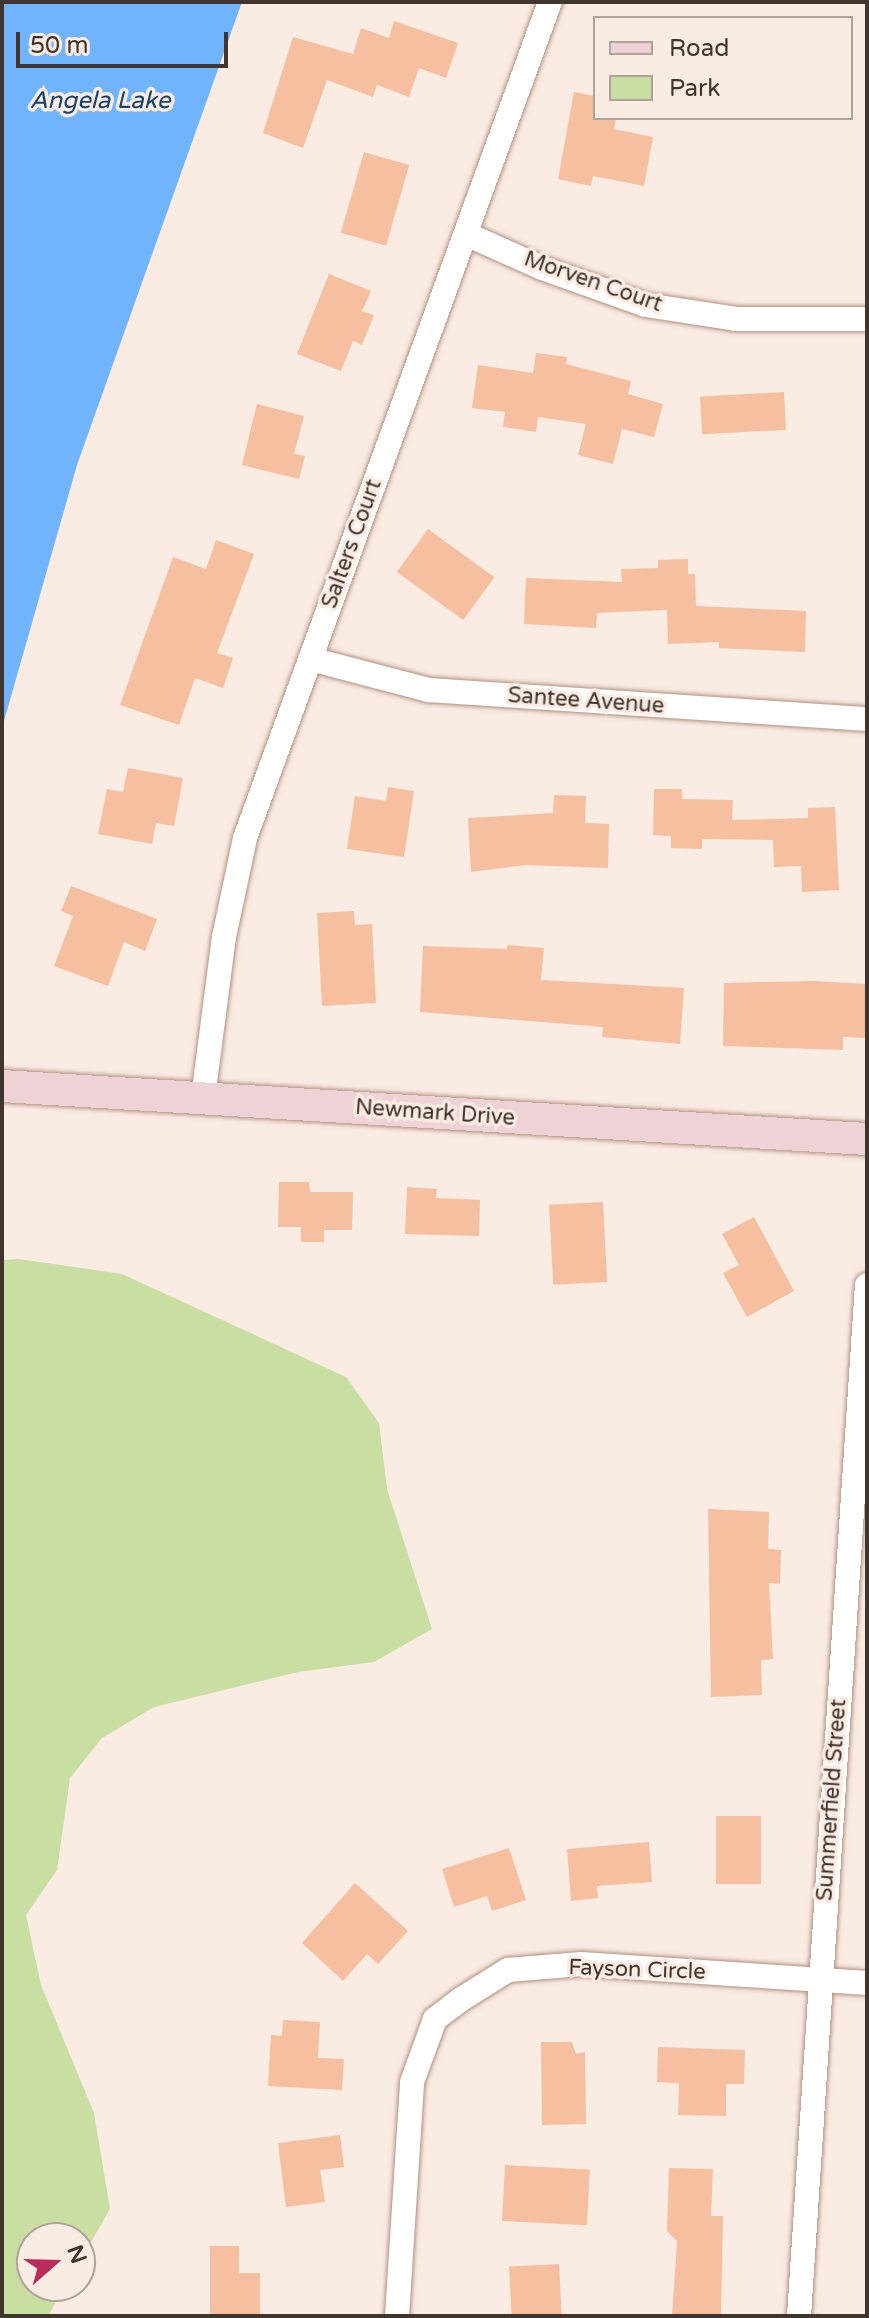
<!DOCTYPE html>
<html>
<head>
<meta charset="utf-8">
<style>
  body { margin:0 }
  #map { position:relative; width:869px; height:2318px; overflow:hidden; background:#faebe3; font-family:"Varela Round",sans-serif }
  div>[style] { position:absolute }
  .green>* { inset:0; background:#c8dfa1 }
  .water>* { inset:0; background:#70b4fd }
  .building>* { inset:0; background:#f5bfa0; transform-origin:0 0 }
  .roads { filter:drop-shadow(0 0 2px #b2917f) drop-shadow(0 0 2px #b2917f) }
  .street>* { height:24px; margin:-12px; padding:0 12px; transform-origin:12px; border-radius:12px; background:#fff }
  .secondary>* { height:32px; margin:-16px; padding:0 16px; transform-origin:16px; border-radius:16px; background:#efd2d5 }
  span { translate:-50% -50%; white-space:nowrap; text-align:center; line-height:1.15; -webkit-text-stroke:7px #faebe3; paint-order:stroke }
  .street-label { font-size:22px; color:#41342c }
  .water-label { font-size:24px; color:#124371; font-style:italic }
  .frame { position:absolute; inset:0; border:4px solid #41342c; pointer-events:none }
  .legend { position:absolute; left:593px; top:16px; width:260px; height:104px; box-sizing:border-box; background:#faebe3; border:2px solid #b0a29a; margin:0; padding:10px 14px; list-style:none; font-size:24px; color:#41342c }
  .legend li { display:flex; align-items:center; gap:16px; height:40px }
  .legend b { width:40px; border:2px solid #b0a29a }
  .north { position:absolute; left:16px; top:2222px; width:80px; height:80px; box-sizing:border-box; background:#faebe3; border:2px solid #b0a29a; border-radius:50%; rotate:70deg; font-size:22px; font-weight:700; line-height:32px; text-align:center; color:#41342c }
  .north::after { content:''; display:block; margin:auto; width:28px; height:36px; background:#ba2c5d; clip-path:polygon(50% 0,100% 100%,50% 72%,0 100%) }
  .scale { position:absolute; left:16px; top:32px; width:212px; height:36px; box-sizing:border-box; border:4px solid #41342c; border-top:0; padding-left:10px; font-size:24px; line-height:28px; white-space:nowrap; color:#41342c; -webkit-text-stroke:6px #faebe3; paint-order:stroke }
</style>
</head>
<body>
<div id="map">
  <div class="green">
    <i style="clip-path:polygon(19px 1259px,122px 1274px,346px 1377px,379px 1423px,387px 1489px,432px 1629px,374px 1662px,298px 1672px,154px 1707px,102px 1738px,70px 1778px,57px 1870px,26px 1915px,41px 1985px,94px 2113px,110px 2209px,80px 2261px,80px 2238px,32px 2238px,32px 2286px,65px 2286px,48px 2316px,2px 2316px,2px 1260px)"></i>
  </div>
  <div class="water">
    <i style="clip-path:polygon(2px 2px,242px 2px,77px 465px,2px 728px)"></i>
  </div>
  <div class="building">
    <i style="clip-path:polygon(394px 21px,458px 43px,446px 78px,419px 68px,409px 97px,377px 85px,373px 97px,327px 80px,303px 148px,263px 133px,293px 37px,353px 54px,361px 28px,389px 38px)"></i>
    <i style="clip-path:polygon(574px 92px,595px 96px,595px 118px,616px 118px,614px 129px,653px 137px,644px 186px,593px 176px,591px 186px,558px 179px)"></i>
    <i style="left:364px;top:152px;width:47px;height:84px;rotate:16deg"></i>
    <i style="clip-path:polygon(329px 274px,371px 291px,362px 311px,374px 315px,362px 345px,353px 341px,341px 371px,297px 354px)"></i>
    <i style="clip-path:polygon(536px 353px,567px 357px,566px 364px,631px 381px,628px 394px,663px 404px,654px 437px,622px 429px,613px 464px,578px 455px,586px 424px,538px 417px,536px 432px,503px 427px,505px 412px,472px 408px,478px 365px,533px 373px)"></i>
    <i style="left:784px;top:392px;width:38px;height:84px;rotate:87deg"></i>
    <i style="clip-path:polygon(257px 404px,304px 416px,294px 454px,305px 456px,299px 479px,242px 465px)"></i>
    <i style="left:428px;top:529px;width:82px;height:53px;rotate:36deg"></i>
    <i style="clip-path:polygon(216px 540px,254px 554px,217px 653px,233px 658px,223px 688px,195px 678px,179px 725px,120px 705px,173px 557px,206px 569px)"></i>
    <i style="clip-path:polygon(688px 559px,688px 574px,695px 574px,696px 606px,806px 611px,805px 652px,719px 648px,719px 642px,668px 644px,667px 610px,597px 613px,596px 628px,524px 624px,526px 578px,622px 582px,621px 569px,658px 568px,658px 560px)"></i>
    <i style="clip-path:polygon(128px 768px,183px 778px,174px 826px,156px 823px,152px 844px,98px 834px,107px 789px,123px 792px)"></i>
    <i style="clip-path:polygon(388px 787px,414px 791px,404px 857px,347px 849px,355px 796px,386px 801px)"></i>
    <i style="clip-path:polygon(654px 789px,682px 789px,682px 799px,733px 800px,732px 820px,808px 818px,808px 808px,835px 807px,839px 890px,802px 892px,801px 866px,774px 867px,773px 840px,702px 839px,702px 849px,671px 848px,671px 836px,653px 835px)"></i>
    <i style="clip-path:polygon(554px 795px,586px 796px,585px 823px,609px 824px,608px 868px,526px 865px,471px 872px,468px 818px,553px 813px)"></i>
    <i style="clip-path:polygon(71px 886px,157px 919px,145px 951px,124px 942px,108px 986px,54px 966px,73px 916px,61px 911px)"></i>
    <i style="clip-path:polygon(354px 911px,355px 925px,372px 924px,376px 1003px,322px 1006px,317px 913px)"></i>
    <i style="clip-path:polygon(507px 945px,544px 948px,541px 980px,684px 988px,680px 1044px,602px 1037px,603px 1027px,420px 1012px,423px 946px,507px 949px)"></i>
    <i style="clip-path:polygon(814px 981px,867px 984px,867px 1038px,843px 1037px,843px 1050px,723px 1046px,724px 983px)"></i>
    <i style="clip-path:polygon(279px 1182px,309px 1182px,310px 1192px,353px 1192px,352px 1230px,324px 1230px,324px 1242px,301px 1242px,301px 1227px,278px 1227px)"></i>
    <i style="clip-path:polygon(407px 1187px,437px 1189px,436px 1198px,480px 1200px,479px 1236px,405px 1234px)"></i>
    <i style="left:603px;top:1202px;width:80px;height:54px;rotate:87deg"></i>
    <i style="clip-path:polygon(754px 1217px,794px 1291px,747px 1317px,723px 1273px,739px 1265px,722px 1234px)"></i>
    <i style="clip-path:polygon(708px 1509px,769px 1512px,768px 1549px,781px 1550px,780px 1584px,769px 1583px,773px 1659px,761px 1660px,762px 1695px,711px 1697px)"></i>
    <i style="left:716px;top:1816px;width:45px;height:68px"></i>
    <i style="clip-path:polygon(649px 1842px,652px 1882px,597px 1886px,598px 1898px,571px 1901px,567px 1849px)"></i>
    <i style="clip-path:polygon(509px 1848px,526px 1900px,492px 1911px,487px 1896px,454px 1907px,442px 1869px)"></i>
    <i style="clip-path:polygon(355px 1883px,408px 1931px,378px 1964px,367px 1954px,343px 1981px,302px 1943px)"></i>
    <i style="clip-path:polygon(283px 2020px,320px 2022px,318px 2058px,344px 2059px,342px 2090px,268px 2086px,271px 2035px,282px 2036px)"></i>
    <i style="clip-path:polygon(541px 2042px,572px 2042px,576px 2054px,585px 2052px,586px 2124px,542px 2125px)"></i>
    <i style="clip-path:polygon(658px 2047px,745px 2050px,744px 2084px,726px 2084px,726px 2116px,678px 2115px,679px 2083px,657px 2082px)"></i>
    <i style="clip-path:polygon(340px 2135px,344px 2167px,320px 2170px,325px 2202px,286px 2207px,278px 2143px)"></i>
    <i style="left:505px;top:2165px;width:85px;height:56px;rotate:3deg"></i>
    <i style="clip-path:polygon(669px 2168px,713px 2169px,711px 2216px,723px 2216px,721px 2316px,672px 2316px,677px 2241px,667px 2231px)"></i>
    <i style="clip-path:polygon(210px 2246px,239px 2246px,239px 2273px,260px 2273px,260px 2316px,210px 2316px)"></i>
    <i style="left:559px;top:2264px;width:52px;height:50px;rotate:87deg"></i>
  </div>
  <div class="roads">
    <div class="street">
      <i style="left:466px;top:234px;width:83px;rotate:24.1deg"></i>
      <i style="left:542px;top:268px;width:110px;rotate:19.6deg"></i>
      <i style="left:646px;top:305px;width:91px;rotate:8.8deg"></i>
      <i style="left:736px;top:319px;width:131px"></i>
      <i style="left:310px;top:659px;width:123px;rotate:14.6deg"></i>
      <i style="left:429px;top:690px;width:439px;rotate:3.8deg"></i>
      <i style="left:203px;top:1098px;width:162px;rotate:-82.6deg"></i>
      <i style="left:224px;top:937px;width:101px;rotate:-78deg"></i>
      <i style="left:245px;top:838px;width:890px;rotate:-69.96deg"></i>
      <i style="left:397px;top:2316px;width:234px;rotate:-86.3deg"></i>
      <i style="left:412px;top:2082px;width:67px;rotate:-69.9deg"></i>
      <i style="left:435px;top:2019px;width:31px;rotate:-37deg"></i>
      <i style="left:460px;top:2000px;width:57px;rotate:-32deg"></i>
      <i style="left:508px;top:1970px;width:73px;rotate:-4.7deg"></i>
      <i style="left:581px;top:1964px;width:287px;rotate:3.8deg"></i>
      <i style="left:799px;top:2316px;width:1033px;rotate:-86.23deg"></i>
    </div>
    <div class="secondary">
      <i style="left:2px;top:1086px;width:867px;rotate:3.51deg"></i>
    </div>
  </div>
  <div class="street-label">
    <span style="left:593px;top:282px;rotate:19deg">Morven Court</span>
    <span style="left:352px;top:544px;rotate:-70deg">Salters Court</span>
    <span style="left:586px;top:701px;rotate:4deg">Santee Avenue</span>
    <span style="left:435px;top:1113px;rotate:4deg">Newmark Drive</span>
    <span style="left:832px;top:1800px;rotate:-86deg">Summerfield Street</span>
    <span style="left:637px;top:1970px;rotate:2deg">Fayson Circle</span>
  </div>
  <div class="water-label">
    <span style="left:100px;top:101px">Angela Lake</span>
  </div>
  <div class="frame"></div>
  <ul class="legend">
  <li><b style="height:10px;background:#efd2d5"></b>Road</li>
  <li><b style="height:22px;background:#c8dfa1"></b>Park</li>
  </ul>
  <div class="north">N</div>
  <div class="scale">50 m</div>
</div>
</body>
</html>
